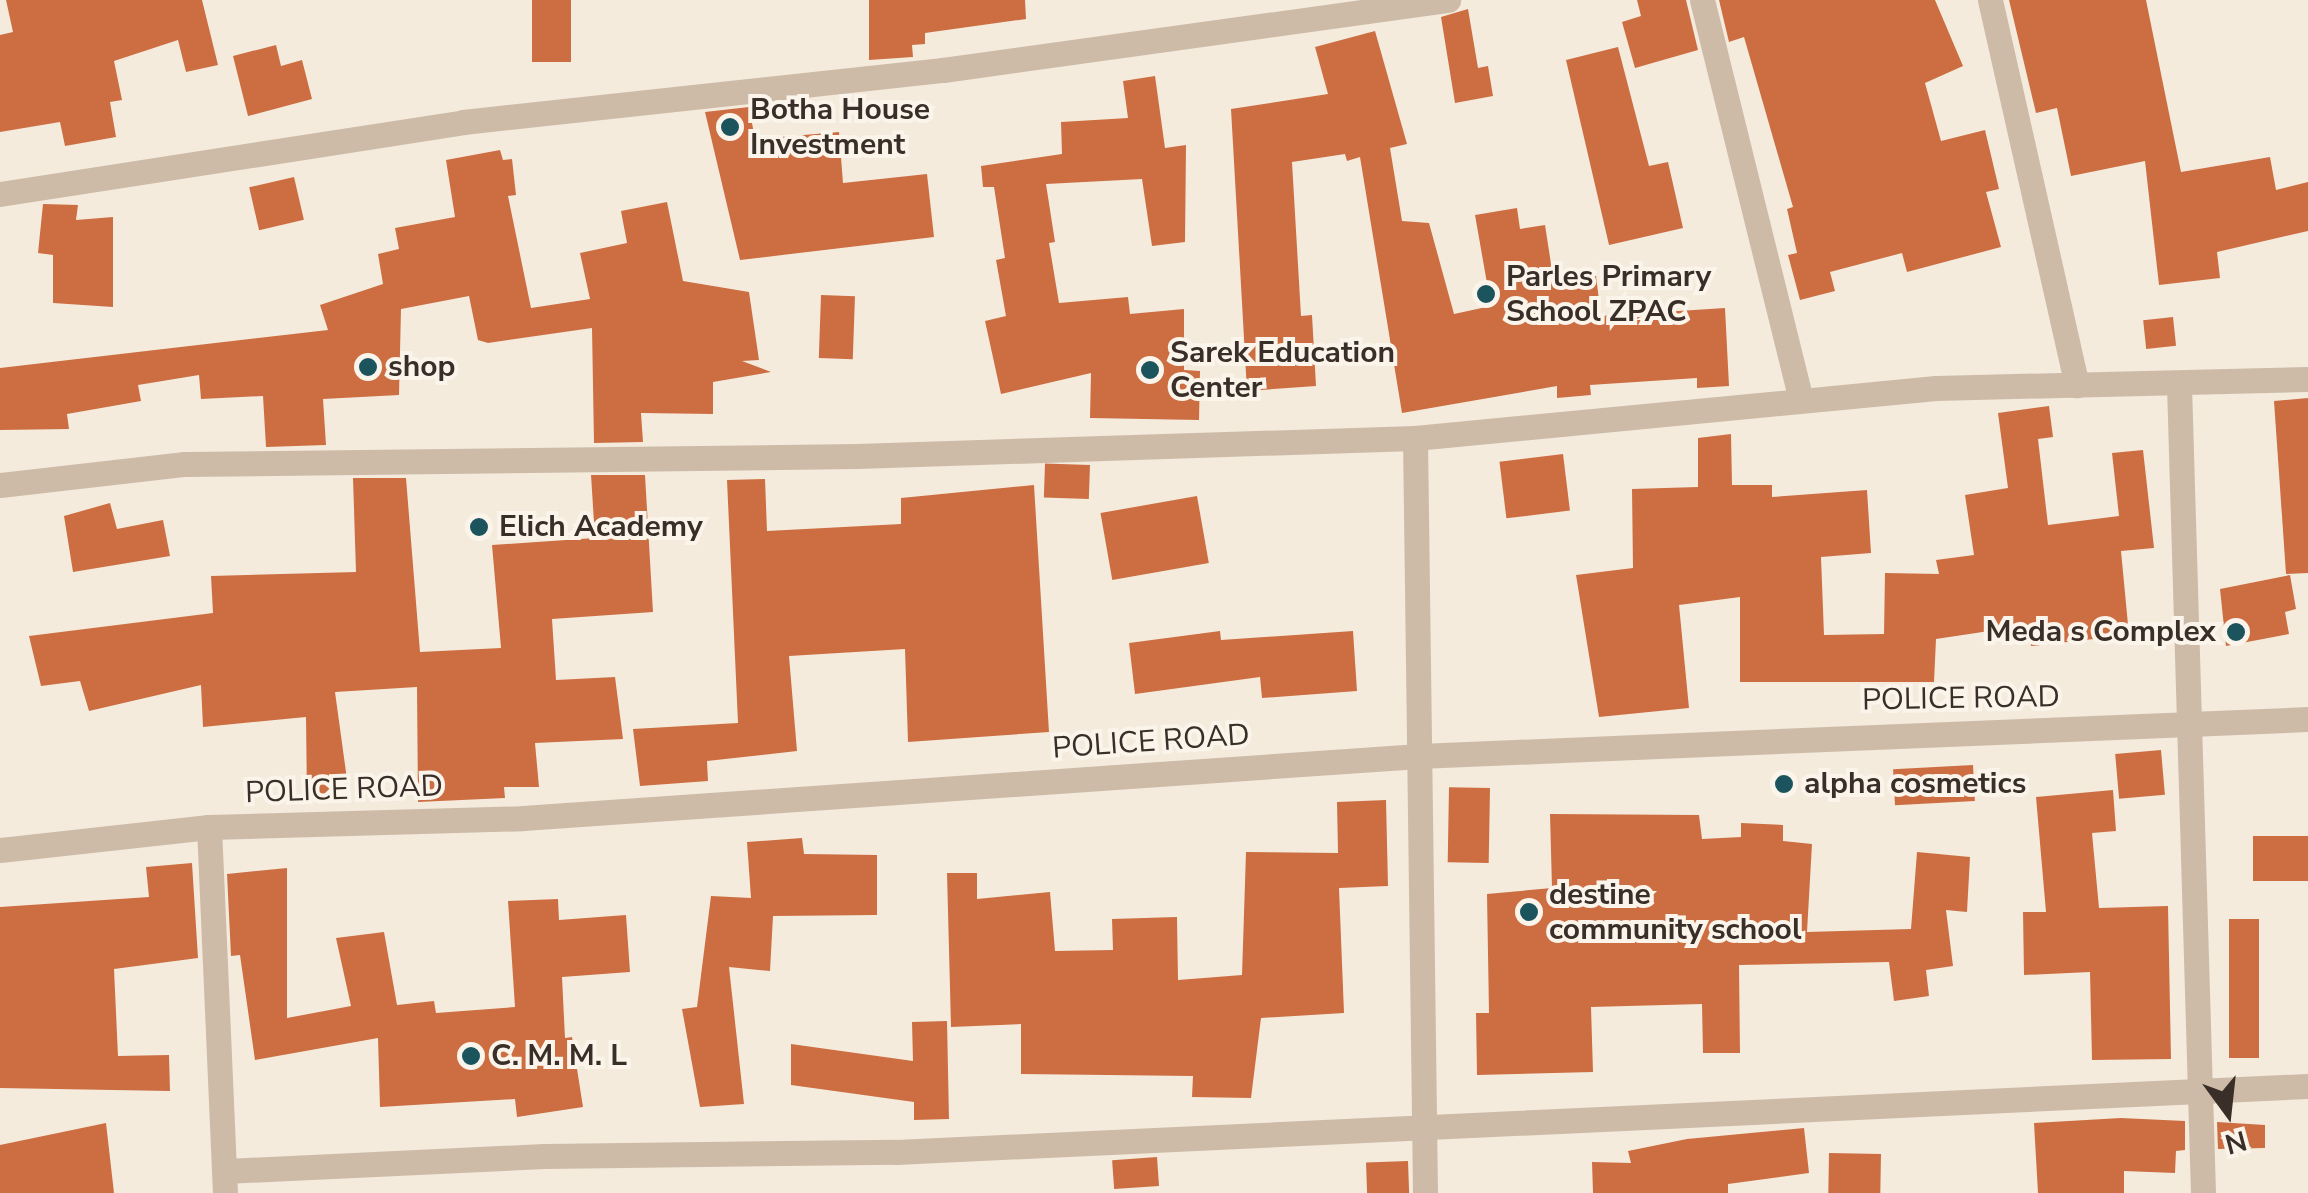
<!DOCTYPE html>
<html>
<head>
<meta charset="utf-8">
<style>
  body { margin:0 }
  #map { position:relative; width:2308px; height:1193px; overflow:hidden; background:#f4ebdd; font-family:"Nunito Sans",sans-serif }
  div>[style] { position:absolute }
  .building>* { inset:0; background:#cd6e42; transform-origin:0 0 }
  .minor>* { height:25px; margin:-12.5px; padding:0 12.5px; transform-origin:12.5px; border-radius:12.5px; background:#cdbba8 }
  .dots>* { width:28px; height:28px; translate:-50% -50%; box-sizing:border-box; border:5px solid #fbf4ea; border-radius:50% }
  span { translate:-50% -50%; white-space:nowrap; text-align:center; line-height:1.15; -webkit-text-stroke:8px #fbf4ea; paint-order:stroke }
  .poi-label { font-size:30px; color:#392f28; font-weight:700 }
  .left { translate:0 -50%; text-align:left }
  .right { translate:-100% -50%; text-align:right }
  .street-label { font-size:30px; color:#392f28 }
  .north { position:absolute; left:2178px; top:1063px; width:100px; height:100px; -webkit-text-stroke:8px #fbf4ea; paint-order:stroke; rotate:165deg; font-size:28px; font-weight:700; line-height:40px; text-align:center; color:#392f28 }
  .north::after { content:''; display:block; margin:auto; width:35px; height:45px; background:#392f28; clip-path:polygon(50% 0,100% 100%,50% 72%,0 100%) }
</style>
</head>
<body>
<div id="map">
  <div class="building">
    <i style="clip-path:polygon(6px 0,202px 0,218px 65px,186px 72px,178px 40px,114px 61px,122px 100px,110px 102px,116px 137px,65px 146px,60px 122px,0 132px,0 35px,13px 32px)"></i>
    <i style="left:532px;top:0;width:39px;height:62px"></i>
    <i style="clip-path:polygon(869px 0,1025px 0,1026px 19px,925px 33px,925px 44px,912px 45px,913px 57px,869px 60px)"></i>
    <i style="clip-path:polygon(1637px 0,1686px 0,1698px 50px,1635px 68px,1622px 22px,1641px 16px)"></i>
    <i style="clip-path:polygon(1719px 0,1935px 0,1963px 66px,1925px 83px,1941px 141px,1985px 130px,1999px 189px,1986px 192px,2001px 247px,1907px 272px,1902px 253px,1830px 272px,1835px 291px,1800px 300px,1788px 255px,1797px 253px,1787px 209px,1793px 207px,1744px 37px,1729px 42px)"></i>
    <i style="clip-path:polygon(2009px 0,2146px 0,2181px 172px,2270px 157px,2276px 190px,2308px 182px,2308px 231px,2217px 252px,2220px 278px,2159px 285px,2145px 161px,2071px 176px,2057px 108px,2036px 113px)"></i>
    <i style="clip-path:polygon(1468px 9px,1478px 68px,1488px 66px,1493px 96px,1455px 103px,1441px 17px)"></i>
    <i style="clip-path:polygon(1375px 31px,1407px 144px,1390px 148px,1402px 221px,1429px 223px,1454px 314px,1491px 306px,1475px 215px,1517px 208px,1520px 229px,1545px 225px,1554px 283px,1596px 276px,1601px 316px,1725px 308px,1729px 386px,1697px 388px,1697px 378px,1590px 385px,1591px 395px,1557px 398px,1557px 386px,1402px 413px,1360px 157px,1347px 161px,1345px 154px,1292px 162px,1301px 316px,1312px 315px,1316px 386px,1247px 391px,1231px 109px,1328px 94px,1315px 47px)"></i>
    <i style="clip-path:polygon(276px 45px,281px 66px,302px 60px,312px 99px,248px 116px,233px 56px)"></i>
    <i style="clip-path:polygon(1618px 47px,1649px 166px,1668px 162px,1683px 228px,1609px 245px,1566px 60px)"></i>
    <i style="clip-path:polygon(1155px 76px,1165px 148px,1186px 145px,1185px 242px,1152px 246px,1142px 179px,1046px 184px,1055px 242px,1049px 243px,1059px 303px,1128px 297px,1130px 314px,1184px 309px,1184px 370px,1200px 371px,1199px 420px,1090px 418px,1091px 373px,1001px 394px,985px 321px,1006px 316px,996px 260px,1005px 258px,994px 187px,983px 187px,981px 166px,1062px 154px,1061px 122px,1128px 118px,1123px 81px)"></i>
    <i style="clip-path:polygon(749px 107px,755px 139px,839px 132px,843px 183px,927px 174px,934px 237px,740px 260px,705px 112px)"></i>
    <i style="clip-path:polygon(500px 150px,503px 160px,512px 159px,516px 195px,508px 196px,531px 308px,590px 299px,580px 253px,627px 243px,621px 211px,667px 202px,683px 281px,749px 292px,759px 360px,742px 361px,771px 372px,713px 382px,713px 414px,641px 413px,643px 442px,594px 443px,592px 328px,488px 343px,478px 340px,469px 296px,401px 309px,399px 395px,323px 399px,326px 445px,266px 447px,263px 396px,201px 399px,199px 375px,138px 385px,141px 401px,67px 414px,69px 429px,0 430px,0 368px,328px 330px,320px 305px,383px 284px,378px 254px,399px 249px,395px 228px,455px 217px,446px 160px)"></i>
    <i style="left:294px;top:177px;width:44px;height:46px;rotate:77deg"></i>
    <i style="clip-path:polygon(43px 204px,78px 205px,76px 220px,113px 217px,113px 307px,53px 303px,53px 255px,38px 253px)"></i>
    <i style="left:821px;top:295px;width:34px;height:63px;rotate:2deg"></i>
    <i style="left:2173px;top:317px;width:29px;height:30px;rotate:84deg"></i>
    <i style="clip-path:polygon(2308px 398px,2308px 573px,2286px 574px,2274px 401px)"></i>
    <i style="clip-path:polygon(2049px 406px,2053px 437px,2038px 439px,2048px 525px,2119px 516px,2112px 453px,2143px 450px,2154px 548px,2121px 551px,2129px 635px,2031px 646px,2029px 625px,1936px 639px,1934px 682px,1740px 682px,1740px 597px,1679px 605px,1689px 708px,1599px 717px,1576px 575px,1633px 568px,1632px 489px,1698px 487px,1698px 438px,1731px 434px,1732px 485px,1772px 485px,1772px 497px,1867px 490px,1871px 553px,1821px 557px,1824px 635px,1884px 634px,1885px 573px,1939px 574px,1936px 560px,1974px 555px,1965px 495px,2008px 488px,1998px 413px)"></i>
    <i style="left:1563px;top:454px;width:57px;height:64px;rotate:83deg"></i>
    <i style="left:1090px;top:465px;width:34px;height:45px;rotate:92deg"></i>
    <i style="clip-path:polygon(591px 475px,645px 475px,653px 612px,552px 619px,556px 680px,615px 677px,623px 739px,535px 743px,539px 787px,504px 787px,505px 798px,418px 802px,417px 687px,335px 692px,349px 794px,307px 799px,306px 717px,203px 727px,201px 685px,89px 711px,80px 681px,41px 686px,29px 636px,213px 613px,211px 576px,356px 572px,353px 478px,406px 478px,420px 652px,501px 648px,492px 545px,595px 538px)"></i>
    <i style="clip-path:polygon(765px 479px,767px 531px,901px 524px,901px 498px,1034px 485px,1049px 732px,908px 742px,905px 649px,789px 656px,797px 751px,707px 761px,708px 781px,640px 786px,633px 729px,738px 723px,727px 480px)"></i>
    <i style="left:1197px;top:496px;width:68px;height:98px;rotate:80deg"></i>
    <i style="clip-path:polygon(110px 503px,117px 529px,163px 520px,170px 556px,73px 572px,64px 516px)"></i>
    <i style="clip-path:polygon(2290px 575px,2296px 609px,2285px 612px,2289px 634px,2226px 646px,2220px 589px)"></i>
    <i style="clip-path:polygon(1220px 631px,1221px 640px,1353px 631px,1357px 691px,1262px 698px,1260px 677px,1135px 694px,1129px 643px)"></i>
    <i style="left:2161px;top:750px;width:45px;height:46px;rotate:85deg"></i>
    <i style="left:1973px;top:765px;width:36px;height:80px;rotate:87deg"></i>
    <i style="left:1490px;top:788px;width:75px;height:41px;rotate:91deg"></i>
    <i style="clip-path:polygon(2113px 790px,2116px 831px,2092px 833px,2099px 908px,2168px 906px,2171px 1059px,2092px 1060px,2090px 972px,2024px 975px,2023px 912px,2046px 912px,2036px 797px)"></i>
    <i style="clip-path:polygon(1386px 800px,1388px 886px,1339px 888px,1344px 1013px,1261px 1018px,1251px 1098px,1192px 1097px,1193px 1076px,1021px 1074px,1021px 1024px,951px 1027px,947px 873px,977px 873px,977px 899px,1050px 892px,1055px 951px,1113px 950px,1112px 919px,1177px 917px,1178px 980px,1242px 975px,1246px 852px,1338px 853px,1337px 802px)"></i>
    <i style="clip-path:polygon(1550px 814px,1699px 815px,1702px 839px,1741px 837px,1741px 823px,1783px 825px,1783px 841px,1812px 844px,1807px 932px,1911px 929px,1917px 852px,1970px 857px,1967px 912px,1946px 910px,1953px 966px,1926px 970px,1929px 996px,1894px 1001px,1889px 962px,1739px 965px,1740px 1053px,1703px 1053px,1702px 1004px,1591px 1007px,1593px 1072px,1477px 1075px,1476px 1013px,1489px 1013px,1487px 894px,1552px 888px)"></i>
    <i style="left:2308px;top:836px;width:45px;height:55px;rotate:90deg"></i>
    <i style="clip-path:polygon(802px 838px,804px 854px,877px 855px,877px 915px,773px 916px,770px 971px,729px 967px,744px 1104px,700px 1107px,682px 1009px,697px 1007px,711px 896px,751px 898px,747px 842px)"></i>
    <i style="clip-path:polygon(192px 863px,198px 958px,114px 969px,118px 1056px,169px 1055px,170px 1091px,0 1088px,0 907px,149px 897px,146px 867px)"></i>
    <i style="clip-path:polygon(287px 868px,287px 1018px,351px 1006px,336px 938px,384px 932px,397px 1005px,434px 1001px,436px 1013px,515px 1007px,508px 901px,558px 899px,559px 920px,626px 915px,630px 972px,562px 977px,565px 1038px,572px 1037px,583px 1107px,517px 1117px,515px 1099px,380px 1107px,378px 1038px,255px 1060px,240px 955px,231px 956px,227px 874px)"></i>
    <i style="left:2229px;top:919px;width:30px;height:139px"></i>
    <i style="clip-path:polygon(947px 1021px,949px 1119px,914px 1120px,914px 1102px,791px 1085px,791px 1044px,913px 1061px,912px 1022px)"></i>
    <i style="clip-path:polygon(2121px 1118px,2185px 1121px,2185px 1150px,2176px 1151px,2175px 1173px,2124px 1171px,2124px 1193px,2038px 1193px,2034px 1123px)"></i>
    <i style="clip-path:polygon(2217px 1122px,2265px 1125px,2265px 1148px,2218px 1149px)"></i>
    <i style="clip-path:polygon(106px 1123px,114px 1193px,0 1193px,0 1145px)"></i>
    <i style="clip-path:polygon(1804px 1128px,1809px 1173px,1728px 1184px,1728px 1193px,1593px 1193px,1592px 1162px,1631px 1163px,1628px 1151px,1687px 1139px)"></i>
    <i style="left:1829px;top:1153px;width:52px;height:40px;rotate:1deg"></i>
    <i style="left:1157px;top:1157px;width:29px;height:45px;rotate:86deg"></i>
    <i style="left:1408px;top:1161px;width:32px;height:42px;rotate:88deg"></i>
  </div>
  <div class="minor">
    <i style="left:1702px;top:0;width:412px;rotate:76.1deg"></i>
    <i style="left:1990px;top:0;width:395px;rotate:77.3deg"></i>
    <i style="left:0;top:194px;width:469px;rotate:-8.8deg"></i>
    <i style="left:463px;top:122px;width:483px;rotate:-6.2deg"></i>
    <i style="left:943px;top:70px;width:510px;rotate:-7.89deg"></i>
    <i style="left:2179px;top:385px;width:808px;rotate:88.3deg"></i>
    <i style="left:1415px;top:438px;width:755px;rotate:89.24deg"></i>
    <i style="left:0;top:485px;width:186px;rotate:-6.5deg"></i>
    <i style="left:185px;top:464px;width:672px;rotate:-0.68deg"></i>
    <i style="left:857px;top:456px;width:558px;rotate:-1.85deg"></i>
    <i style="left:1415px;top:438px;width:523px;rotate:-5.48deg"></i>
    <i style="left:1936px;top:388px;width:372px;rotate:-1.4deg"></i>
    <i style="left:209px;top:827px;width:366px;rotate:87.5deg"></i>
    <i style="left:0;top:850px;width:210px;rotate:-6.3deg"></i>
    <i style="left:209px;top:827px;width:314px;rotate:-1.6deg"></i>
    <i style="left:523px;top:818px;width:898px;rotate:-3.96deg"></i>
    <i style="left:1419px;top:756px;width:890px;rotate:-2.38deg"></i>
    <i style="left:226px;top:1171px;width:318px;rotate:-2.7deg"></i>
    <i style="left:544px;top:1156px;width:352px;rotate:-0.7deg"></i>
    <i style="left:896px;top:1152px;width:1414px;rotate:-2.68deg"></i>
  </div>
  <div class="dots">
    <i style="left:730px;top:127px;background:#1b545d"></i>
    <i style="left:1486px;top:294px;background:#1b545d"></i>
    <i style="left:368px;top:367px;background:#1b545d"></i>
    <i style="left:1150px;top:370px;background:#1b545d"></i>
    <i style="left:479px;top:527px;background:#1b545d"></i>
    <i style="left:2236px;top:632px;background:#1b545d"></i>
    <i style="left:1784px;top:784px;background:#1b545d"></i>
    <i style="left:1529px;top:912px;background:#1b545d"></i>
    <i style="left:471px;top:1056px;background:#1b545d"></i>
  </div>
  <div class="poi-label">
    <span class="left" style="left:750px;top:127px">Botha House<br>Investment</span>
    <span class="left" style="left:1506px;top:294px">Parles Primary<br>School ZPAC</span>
    <span class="left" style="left:1170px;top:370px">Sarek Education<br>Center</span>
    <span class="left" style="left:388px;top:367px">shop</span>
    <span class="left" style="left:499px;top:527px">Elich Academy</span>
    <span class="right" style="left:2216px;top:632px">Meda s Complex</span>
    <span class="left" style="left:1804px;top:784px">alpha cosmetics</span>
    <span class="left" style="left:1549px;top:912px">destine<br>community school</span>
    <span class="left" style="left:491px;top:1056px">C. M. M. L</span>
  </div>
  <div class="street-label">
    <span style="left:1961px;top:699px;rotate:-1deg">POLICE ROAD</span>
    <span style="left:1151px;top:742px;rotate:-4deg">POLICE ROAD</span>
    <span style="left:344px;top:790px;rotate:-2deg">POLICE ROAD</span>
  </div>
  <div class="north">N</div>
</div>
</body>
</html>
